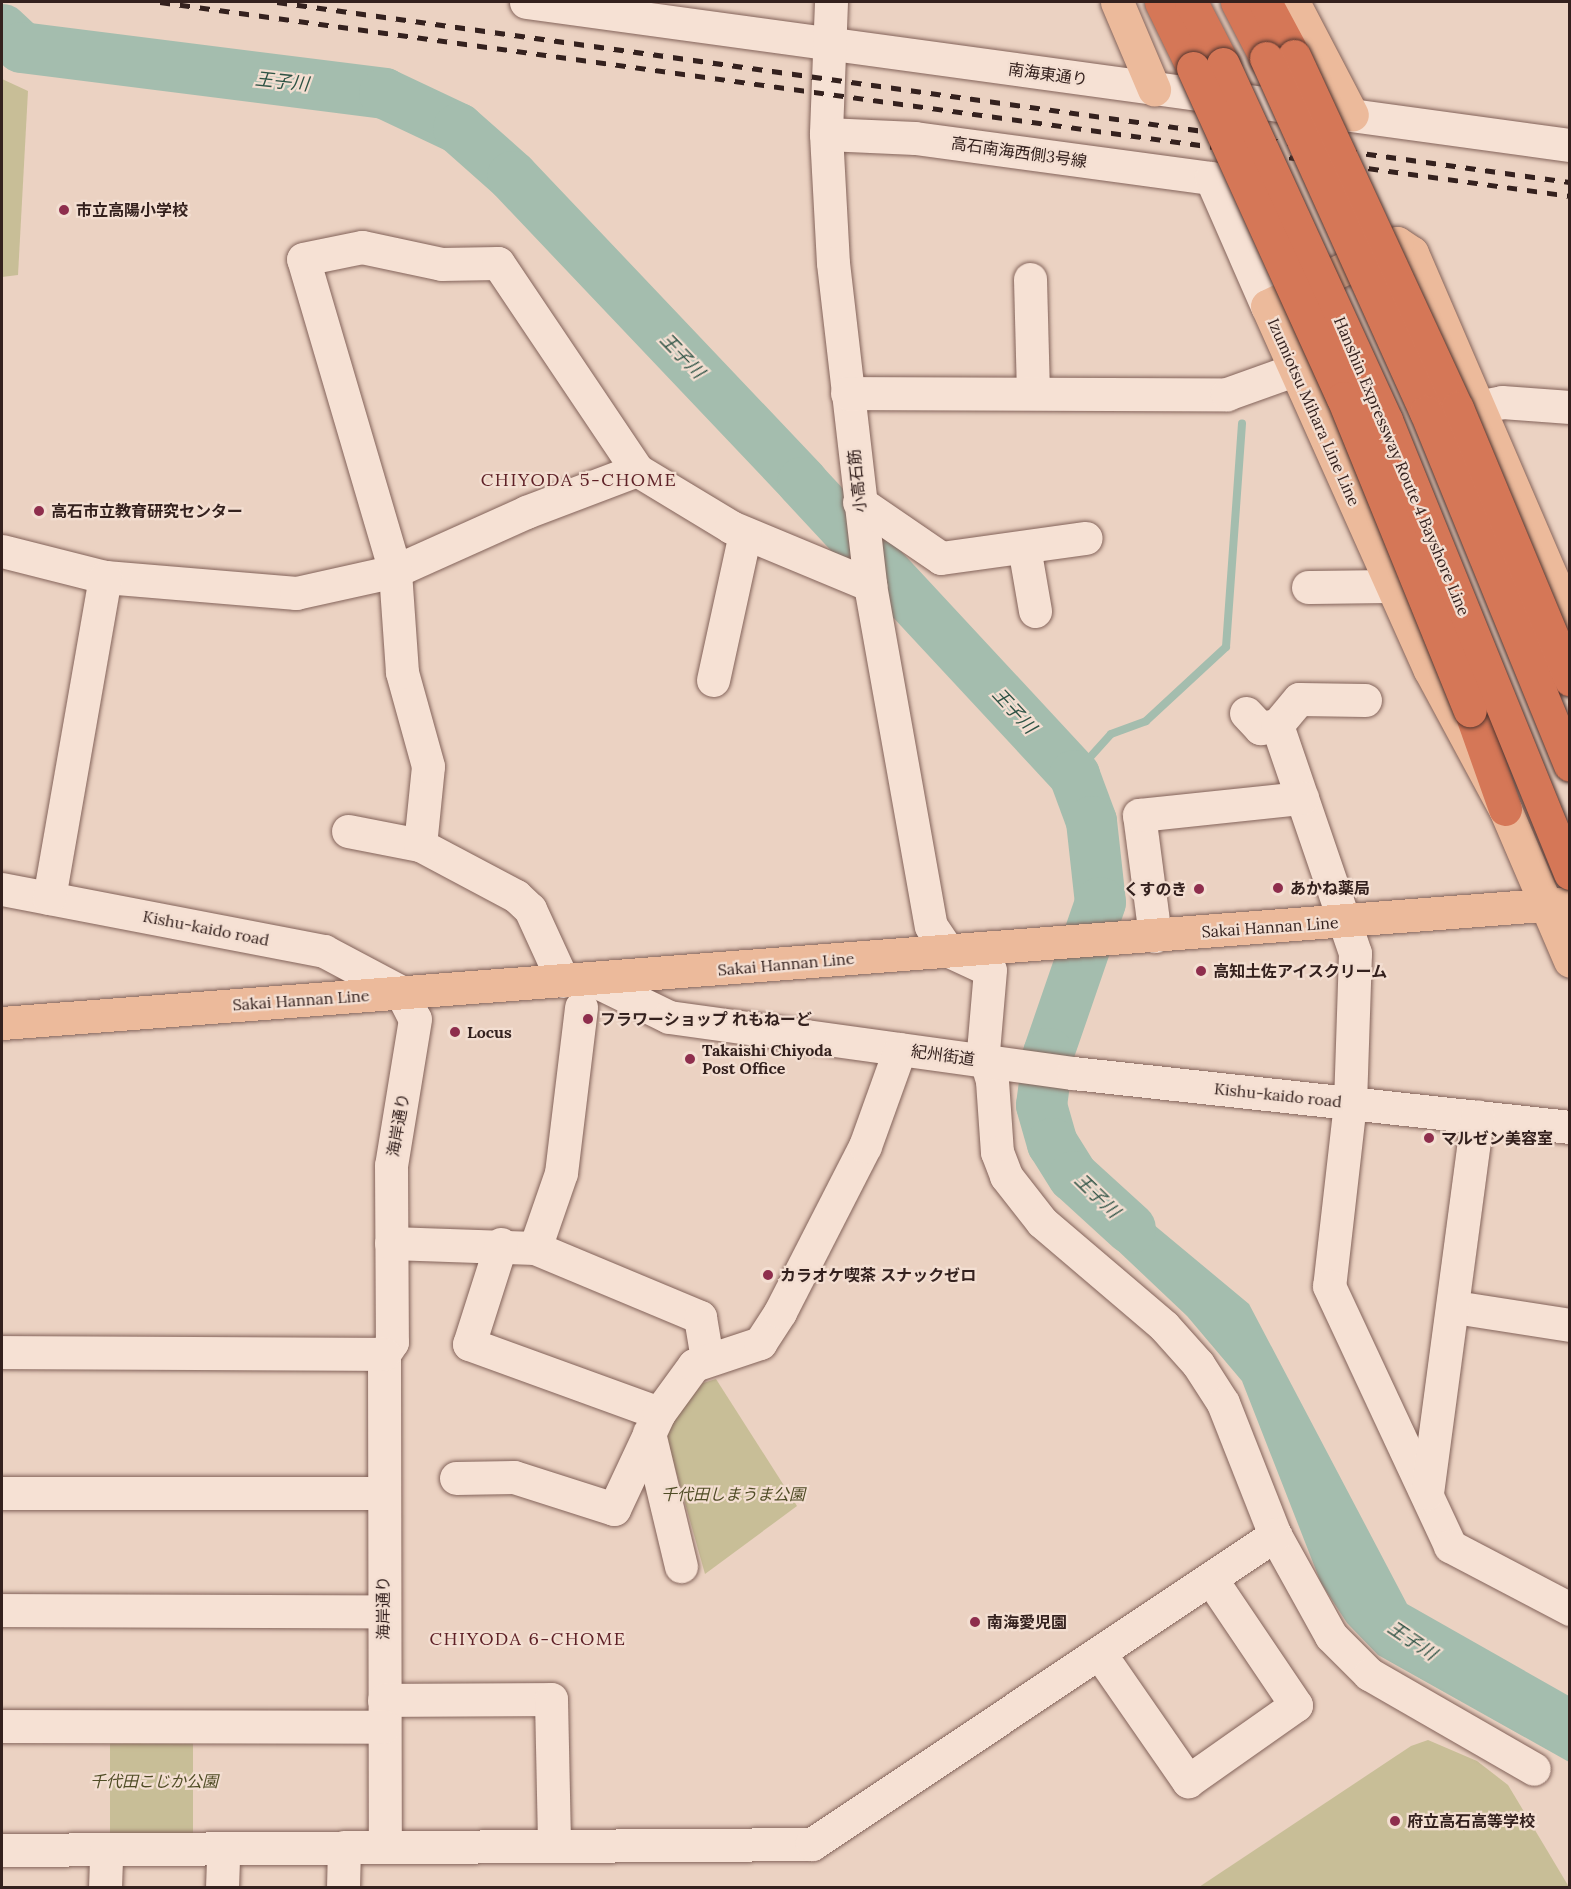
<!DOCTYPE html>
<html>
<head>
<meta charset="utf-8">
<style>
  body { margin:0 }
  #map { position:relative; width:1571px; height:1889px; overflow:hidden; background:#ebd2c2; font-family:Lora,"Noto Sans JP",serif }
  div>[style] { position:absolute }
  .green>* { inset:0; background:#c8be97; transform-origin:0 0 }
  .water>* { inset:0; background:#a4bdae }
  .stream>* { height:8px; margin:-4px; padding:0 4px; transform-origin:4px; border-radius:4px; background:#a4bdae }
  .river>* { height:51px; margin:-25.5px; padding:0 25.5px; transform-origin:25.5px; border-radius:25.5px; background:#a4bdae }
  .roads { filter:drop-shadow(0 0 2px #83635a) drop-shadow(0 0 2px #83635a) }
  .minor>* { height:33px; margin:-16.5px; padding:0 16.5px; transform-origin:16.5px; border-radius:16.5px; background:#f6e1d4 }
  .major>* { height:33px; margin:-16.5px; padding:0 16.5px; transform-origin:16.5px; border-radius:16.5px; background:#ecba9b }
  .highway>* { height:33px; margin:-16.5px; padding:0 16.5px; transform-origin:16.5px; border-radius:16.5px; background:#d57757 }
  .rail>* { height:4.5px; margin-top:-2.25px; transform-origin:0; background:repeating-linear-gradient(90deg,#34211e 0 10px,transparent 0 20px) }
  .bridges { filter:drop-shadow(0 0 2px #51342e) drop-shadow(0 0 2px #51342e) }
  .highway-bridge>* { height:33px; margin:-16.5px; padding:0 16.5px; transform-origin:16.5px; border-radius:16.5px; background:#d57757 }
  .dots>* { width:16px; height:16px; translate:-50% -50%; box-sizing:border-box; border:3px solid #f3ded1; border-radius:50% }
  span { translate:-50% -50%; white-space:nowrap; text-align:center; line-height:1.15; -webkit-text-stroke:4.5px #f3ded1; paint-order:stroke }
  .street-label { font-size:16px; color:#34211e }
  .poi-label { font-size:16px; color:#34211e; font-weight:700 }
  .left { translate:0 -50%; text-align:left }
  .right { translate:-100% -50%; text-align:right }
  .park-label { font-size:16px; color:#4f4c25; font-style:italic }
  .water-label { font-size:18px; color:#2e5345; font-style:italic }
  .neighbourhood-label { font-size:18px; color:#5e2026; letter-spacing:1.5px }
  .frame { position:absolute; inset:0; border:3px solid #34211e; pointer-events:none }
</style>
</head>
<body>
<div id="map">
  <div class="green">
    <i style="clip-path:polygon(2px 79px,28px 91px,18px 275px,2px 277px)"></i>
    <i style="clip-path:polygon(716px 1379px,797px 1506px,705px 1574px,667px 1439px,670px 1425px,703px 1383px)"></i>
    <i style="left:110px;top:1734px;width:83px;height:100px"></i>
    <i style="clip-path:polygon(1428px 1740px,1477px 1761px,1508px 1785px,1569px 1887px,1199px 1887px,1411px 1746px)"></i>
  </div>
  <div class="water">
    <i style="clip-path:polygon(1082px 1165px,1249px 1304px,1407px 1604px,1569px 1696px,1569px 1762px,1378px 1655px,1347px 1623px,1321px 1583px,1242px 1381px,1187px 1316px,1074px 1209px)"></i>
  </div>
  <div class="stream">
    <i style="left:1074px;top:775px;width:55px;rotate:-47.9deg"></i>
    <i style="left:1111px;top:734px;width:37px;rotate:-20deg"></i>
    <i style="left:1146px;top:721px;width:109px;rotate:-42.8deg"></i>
    <i style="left:1226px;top:647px;width:224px;rotate:-85.9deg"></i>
  </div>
  <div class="river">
    <i style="left:2px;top:29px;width:26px;rotate:43deg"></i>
    <i style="left:21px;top:47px;width:366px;rotate:7.2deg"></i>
    <i style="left:384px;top:93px;width:82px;rotate:25.3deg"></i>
    <i style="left:458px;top:128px;width:72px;rotate:41.6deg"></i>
    <i style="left:512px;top:176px;width:422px;rotate:46.5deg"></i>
    <i style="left:802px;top:482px;width:400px;rotate:47.1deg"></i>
    <i style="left:1074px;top:775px;width:49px;rotate:69.7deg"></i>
    <i style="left:1091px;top:821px;width:81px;rotate:83.7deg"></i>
    <i style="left:1100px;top:902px;width:160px;rotate:109deg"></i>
    <i style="left:1048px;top:1053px;width:52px;rotate:97.7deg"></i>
    <i style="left:1041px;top:1105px;width:40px;rotate:74deg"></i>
    <i style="left:1052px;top:1143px;width:39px;rotate:58deg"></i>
    <i style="left:1073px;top:1176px;width:77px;rotate:42.4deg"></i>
  </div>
  <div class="roads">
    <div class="minor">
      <i style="left:526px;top:2px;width:1054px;rotate:7.8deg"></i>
      <i style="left:831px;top:2px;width:132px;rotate:92.2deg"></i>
      <i style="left:826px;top:134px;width:129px;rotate:86.9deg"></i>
      <i style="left:833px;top:263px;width:324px;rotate:83.4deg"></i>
      <i style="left:870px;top:585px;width:346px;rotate:79.9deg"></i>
      <i style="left:931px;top:926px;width:29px;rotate:56deg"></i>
      <i style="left:947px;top:950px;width:47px;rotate:24.9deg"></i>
      <i style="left:990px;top:970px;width:81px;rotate:94.9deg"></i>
      <i style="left:983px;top:1051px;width:31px;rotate:73deg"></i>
      <i style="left:992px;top:1081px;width:71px;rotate:86deg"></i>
      <i style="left:997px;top:1152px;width:26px;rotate:69deg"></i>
      <i style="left:1006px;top:1176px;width:58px;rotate:52deg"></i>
      <i style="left:1042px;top:1222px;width:160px;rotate:40.4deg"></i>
      <i style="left:1164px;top:1326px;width:51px;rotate:48.2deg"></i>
      <i style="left:1198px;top:1364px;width:46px;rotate:57.3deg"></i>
      <i style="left:1223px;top:1403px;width:142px;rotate:68.5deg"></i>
      <i style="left:1275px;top:1535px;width:115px;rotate:61deg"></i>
      <i style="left:1331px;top:1636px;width:54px;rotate:45deg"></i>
      <i style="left:1369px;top:1674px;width:190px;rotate:29.9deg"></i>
      <i style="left:826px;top:134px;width:89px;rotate:2.6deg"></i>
      <i style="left:915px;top:138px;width:299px;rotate:7.7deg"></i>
      <i style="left:1211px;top:178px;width:140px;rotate:66.4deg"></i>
      <i style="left:1030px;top:279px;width:112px;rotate:88.5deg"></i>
      <i style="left:847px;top:393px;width:380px;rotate:0.2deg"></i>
      <i style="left:1227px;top:394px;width:71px;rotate:-19.7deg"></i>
      <i style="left:1482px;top:406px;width:20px;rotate:-11deg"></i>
      <i style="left:1502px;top:402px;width:68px;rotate:4.2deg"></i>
      <i style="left:859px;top:502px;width:99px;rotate:34.3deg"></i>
      <i style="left:941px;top:558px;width:146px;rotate:-7.9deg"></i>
      <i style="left:1024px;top:547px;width:65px;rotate:80.2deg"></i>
      <i style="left:2px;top:551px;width:106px;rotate:14.2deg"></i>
      <i style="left:105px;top:577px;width:192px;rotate:4.8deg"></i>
      <i style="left:296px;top:593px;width:101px;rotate:-12.5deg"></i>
      <i style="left:395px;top:571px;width:144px;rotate:-24.2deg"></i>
      <i style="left:526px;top:512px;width:119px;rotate:-20.7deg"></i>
      <i style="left:637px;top:470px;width:110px;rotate:31.2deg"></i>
      <i style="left:731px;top:527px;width:151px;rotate:22.6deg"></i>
      <i style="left:1308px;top:587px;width:84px;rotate:-0.7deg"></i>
      <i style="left:713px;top:680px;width:150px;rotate:-77.7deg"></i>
      <i style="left:1246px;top:713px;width:21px;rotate:47deg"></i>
      <i style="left:1260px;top:728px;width:17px;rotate:-10deg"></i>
      <i style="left:1277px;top:725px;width:34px;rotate:-50deg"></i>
      <i style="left:1299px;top:699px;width:66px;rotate:0.9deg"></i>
      <i style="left:1277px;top:725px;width:241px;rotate:71.1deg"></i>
      <i style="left:1355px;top:953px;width:150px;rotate:91.9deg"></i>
      <i style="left:1350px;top:1103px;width:184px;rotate:96.5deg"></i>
      <i style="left:1329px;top:1286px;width:287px;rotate:65deg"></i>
      <i style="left:1450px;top:1546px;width:136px;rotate:27.7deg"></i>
      <i style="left:348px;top:831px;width:73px;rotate:11deg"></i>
      <i style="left:420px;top:845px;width:109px;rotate:28deg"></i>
      <i style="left:516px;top:896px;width:19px;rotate:43deg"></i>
      <i style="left:530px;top:909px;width:79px;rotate:65.4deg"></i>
      <i style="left:420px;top:845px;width:79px;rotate:-84.2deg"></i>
      <i style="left:428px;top:766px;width:98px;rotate:-105.5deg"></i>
      <i style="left:402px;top:672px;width:101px;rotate:-94deg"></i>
      <i style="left:395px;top:571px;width:325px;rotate:-106.4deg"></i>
      <i style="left:303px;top:259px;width:60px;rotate:-11.5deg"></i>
      <i style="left:362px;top:247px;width:81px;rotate:12.1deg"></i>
      <i style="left:441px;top:264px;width:57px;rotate:-1deg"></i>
      <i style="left:498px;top:263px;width:249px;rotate:56.1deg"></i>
      <i style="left:2px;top:889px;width:328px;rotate:10.9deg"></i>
      <i style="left:324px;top:951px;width:87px;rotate:28deg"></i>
      <i style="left:401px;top:992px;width:30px;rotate:63deg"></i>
      <i style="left:415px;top:1019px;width:148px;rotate:99.3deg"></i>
      <i style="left:391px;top:1165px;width:177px;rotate:89.7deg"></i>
      <i style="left:392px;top:1342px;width:14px;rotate:124deg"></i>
      <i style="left:384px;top:1354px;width:493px;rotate:89.9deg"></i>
      <i style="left:49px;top:898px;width:326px;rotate:-80.1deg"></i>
      <i style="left:1155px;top:936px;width:122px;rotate:-97.5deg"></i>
      <i style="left:1139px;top:815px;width:164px;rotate:-6deg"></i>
      <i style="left:595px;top:981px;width:82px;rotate:25.9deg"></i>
      <i style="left:669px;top:1017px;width:408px;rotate:7.9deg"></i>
      <i style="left:1073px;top:1073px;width:500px;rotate:6.2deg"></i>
      <i style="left:391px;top:1243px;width:144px;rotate:2deg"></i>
      <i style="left:535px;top:1248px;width:179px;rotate:22.7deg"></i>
      <i style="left:700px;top:1317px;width:43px;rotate:80.5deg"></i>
      <i style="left:501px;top:1244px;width:105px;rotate:107.7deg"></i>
      <i style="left:469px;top:1344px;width:202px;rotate:20deg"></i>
      <i style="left:535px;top:1248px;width:79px;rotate:-70.9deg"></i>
      <i style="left:561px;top:1173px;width:167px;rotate:-83.1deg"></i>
      <i style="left:1455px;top:1307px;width:116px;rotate:8.9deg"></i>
      <i style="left:2px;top:1352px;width:382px;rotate:0.3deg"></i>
      <i style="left:649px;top:1433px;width:137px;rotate:76.5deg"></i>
      <i style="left:456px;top:1478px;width:58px;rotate:-1deg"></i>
      <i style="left:514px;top:1477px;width:105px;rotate:17.7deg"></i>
      <i style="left:614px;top:1509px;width:106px;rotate:-64.9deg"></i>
      <i style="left:659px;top:1413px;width:59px;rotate:-53.9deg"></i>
      <i style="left:694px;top:1365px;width:70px;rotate:-18.4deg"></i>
      <i style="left:760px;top:1343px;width:37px;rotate:-57deg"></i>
      <i style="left:780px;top:1312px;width:186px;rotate:-62.9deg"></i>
      <i style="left:865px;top:1146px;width:103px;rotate:-70.2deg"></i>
      <i style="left:2px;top:1493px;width:380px"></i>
      <i style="left:1427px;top:1493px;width:380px;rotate:-82.4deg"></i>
      <i style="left:2px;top:1610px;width:381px;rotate:0.2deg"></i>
      <i style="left:1100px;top:1654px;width:155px;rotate:55.3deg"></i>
      <i style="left:1188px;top:1781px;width:132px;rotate:-35.1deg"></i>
      <i style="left:1296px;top:1705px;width:152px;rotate:-124deg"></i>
      <i style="left:384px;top:1700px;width:167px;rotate:-0.3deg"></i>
      <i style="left:551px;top:1699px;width:147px;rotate:88.8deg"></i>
      <i style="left:2px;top:1726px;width:382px;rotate:0.1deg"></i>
      <i style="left:2px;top:1850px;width:810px;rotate:-0.42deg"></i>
      <i style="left:812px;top:1844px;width:557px;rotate:-33.72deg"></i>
      <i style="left:105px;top:1888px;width:38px;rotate:-88deg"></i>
      <i style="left:222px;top:1888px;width:38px;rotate:-88deg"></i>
      <i style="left:343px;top:1888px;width:41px;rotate:-88.6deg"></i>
    </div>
    <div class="major">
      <i style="left:1117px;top:2px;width:95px;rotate:67deg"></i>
      <i style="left:1293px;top:2px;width:127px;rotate:62.4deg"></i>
      <i style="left:1570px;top:620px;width:400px;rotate:-113.3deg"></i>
      <i style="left:1412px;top:253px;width:18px;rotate:-146deg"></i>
      <i style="left:1397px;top:243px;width:144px;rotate:154.1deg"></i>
      <i style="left:1267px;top:306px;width:399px;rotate:65.9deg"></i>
      <i style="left:1430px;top:670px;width:158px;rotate:61.7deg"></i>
      <i style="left:1505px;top:809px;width:165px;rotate:66.8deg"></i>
      <i style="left:2px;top:1023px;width:1573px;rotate:-4.38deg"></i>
    </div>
    <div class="highway">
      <i style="left:1161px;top:2px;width:73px;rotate:64.1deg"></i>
      <i style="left:1191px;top:2px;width:70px;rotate:62.7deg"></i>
      <i style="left:1237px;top:2px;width:63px;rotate:62.6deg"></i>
      <i style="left:1265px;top:2px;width:61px;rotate:61.8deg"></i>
      <i style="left:1470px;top:710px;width:105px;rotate:70.5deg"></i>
    </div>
  </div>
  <div class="rail">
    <i style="left:160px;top:2px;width:1423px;rotate:7.83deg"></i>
    <i style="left:277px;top:2px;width:1305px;rotate:7.93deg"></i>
  </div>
  <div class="bridges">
    <div class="highway-bridge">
      <i style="left:1294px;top:56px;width:388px;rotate:65.2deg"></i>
      <i style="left:1457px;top:408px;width:294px;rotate:67.4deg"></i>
      <i style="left:1266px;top:58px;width:388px;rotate:65.7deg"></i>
      <i style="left:1426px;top:412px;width:381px;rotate:67.8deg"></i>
      <i style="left:1223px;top:64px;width:392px;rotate:65.4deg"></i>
      <i style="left:1386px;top:420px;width:489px;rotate:67.9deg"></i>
      <i style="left:1193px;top:68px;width:362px;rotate:65.6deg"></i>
      <i style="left:1343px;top:398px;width:337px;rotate:67.9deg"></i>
    </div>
  </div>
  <div class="dots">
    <i style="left:64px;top:210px;background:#8e2e4d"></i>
    <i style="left:39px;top:511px;background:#8e2e4d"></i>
    <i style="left:1278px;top:888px;background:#8e2e4d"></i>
    <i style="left:1199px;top:889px;background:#8e2e4d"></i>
    <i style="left:1201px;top:971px;background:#8e2e4d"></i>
    <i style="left:588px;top:1019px;background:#8e2e4d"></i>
    <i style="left:455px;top:1032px;background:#8e2e4d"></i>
    <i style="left:690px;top:1059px;background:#8e2e4d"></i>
    <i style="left:1429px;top:1138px;background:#8e2e4d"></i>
    <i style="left:768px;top:1275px;background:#8e2e4d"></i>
    <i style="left:975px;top:1622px;background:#8e2e4d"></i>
    <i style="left:1395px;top:1821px;background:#8e2e4d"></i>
  </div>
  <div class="street-label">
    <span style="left:1048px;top:74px;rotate:8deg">南海東通り</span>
    <span style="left:1019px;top:152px;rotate:8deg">高石南海西側3号線</span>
    <span style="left:1314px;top:412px;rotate:66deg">Izumiotsu Mihara Line Line</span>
    <span style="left:1402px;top:466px;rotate:67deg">Hanshin Expressway Route 4 Bayshore Line</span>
    <span style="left:857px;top:481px;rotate:-96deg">小高石筋</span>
    <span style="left:1270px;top:927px;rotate:-4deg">Sakai Hannan Line</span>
    <span style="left:206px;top:928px;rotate:11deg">Kishu-kaido road</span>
    <span style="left:786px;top:964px;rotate:-5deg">Sakai Hannan Line</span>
    <span style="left:301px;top:1000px;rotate:-4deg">Sakai Hannan Line</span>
    <span style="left:943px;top:1055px;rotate:8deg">紀州街道</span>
    <span style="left:1278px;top:1095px;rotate:6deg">Kishu-kaido road</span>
    <span style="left:398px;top:1125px;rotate:-80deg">海岸通り</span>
    <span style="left:383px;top:1608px;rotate:-90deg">海岸通り</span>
  </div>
  <div class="poi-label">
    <span class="left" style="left:76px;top:210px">市立高陽小学校</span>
    <span class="left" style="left:51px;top:511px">高石市立教育研究センター</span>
    <span class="left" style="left:1290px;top:888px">あかね薬局</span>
    <span class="right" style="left:1187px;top:889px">くすのき</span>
    <span class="left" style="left:1213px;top:971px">高知土佐アイスクリーム</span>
    <span class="left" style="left:600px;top:1019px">フラワーショップ れもねーど</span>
    <span class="left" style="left:467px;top:1032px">Locus</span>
    <span class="left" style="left:702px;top:1059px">Takaishi Chiyoda<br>Post Office</span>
    <span class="left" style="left:1441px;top:1138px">マルゼン美容室</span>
    <span class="left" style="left:780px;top:1275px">カラオケ喫茶 スナックゼロ</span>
    <span class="left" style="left:987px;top:1622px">南海愛児園</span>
    <span class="left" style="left:1407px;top:1821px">府立高石高等学校</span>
  </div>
  <div class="park-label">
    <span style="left:733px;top:1494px">千代田しまうま公園</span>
    <span style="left:154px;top:1781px">千代田こじか公園</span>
  </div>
  <div class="water-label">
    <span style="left:282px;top:82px;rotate:6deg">王子川</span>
    <span style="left:682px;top:356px;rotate:46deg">王子川</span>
    <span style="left:1014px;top:711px;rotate:47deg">王子川</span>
    <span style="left:1097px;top:1196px;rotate:44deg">王子川</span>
    <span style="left:1412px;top:1641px;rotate:34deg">王子川</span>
  </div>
  <div class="neighbourhood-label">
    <span style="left:579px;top:480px">CHIYODA 5-CHOME</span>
    <span style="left:528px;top:1639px">CHIYODA 6-CHOME</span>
  </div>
  <div class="frame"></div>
</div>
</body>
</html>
